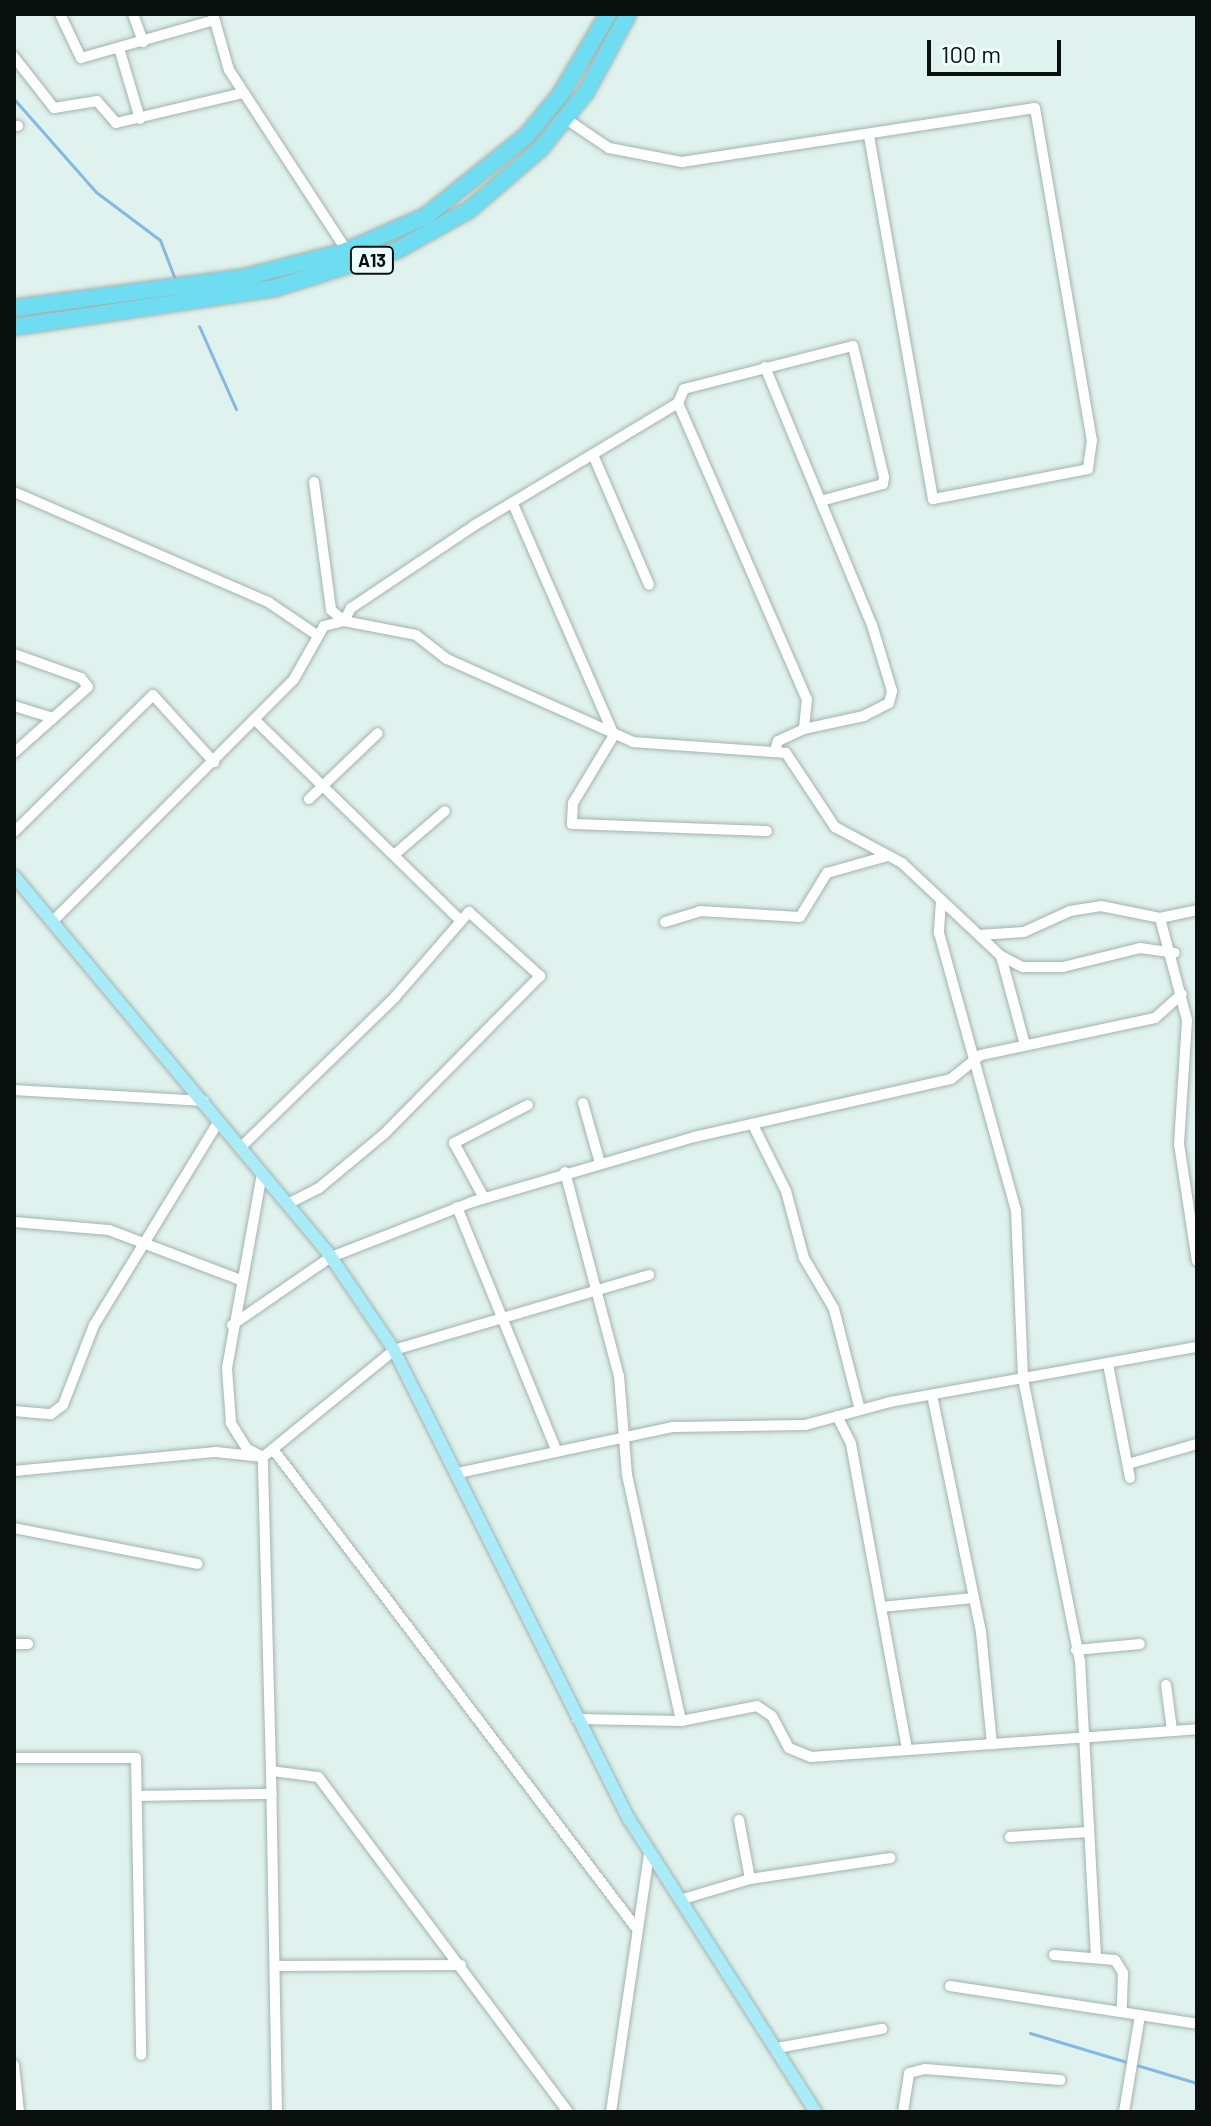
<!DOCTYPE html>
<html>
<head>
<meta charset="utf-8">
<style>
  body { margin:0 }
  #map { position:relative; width:1211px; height:2126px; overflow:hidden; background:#e0f2ed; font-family:Barlow,sans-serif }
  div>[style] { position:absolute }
  .stream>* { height:3px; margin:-1.5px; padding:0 1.5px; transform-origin:1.5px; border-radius:1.5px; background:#83b9e3 }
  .roads { filter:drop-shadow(0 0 2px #a2b3af) drop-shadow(0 0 2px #a2b3af) }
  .minor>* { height:10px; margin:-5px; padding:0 5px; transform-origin:5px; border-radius:5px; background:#fff }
  .major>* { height:12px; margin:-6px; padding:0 6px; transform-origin:6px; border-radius:6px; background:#a9ebf7 }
  .highway>* { height:16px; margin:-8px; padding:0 8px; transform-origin:8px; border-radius:8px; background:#6fddf1 }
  span { translate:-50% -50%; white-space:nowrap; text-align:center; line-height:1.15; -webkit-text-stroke:6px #edfffb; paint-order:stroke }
  .shield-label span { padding:2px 6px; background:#edfffb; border:2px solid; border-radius:6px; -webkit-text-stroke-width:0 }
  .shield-label { font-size:18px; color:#0a100e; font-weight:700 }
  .frame { position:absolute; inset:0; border:16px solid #0a100e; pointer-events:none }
  .scale { position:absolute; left:927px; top:40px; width:134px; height:36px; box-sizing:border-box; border:4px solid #0a100e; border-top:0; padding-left:10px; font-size:24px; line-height:28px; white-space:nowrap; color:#0a100e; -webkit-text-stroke:6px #edfffb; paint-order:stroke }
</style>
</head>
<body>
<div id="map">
  <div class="stream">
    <i style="left:14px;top:99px;width:124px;rotate:48.6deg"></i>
    <i style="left:96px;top:192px;width:80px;rotate:36.9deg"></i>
    <i style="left:160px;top:240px;width:42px;rotate:69deg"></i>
    <i style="left:199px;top:326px;width:91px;rotate:66deg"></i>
    <i style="left:1030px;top:2033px;width:174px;rotate:16.7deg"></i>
  </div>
  <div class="roads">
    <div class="minor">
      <i style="left:60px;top:14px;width:49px;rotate:64.5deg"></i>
      <i style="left:81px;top:58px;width:138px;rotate:-15.9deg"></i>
      <i style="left:133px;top:14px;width:30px;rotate:70deg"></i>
      <i style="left:213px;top:14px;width:58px;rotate:74.1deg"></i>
      <i style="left:229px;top:70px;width:220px;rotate:56.9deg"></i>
      <i style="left:119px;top:48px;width:74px;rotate:73.5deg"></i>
      <i style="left:14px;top:57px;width:65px;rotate:51.9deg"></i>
      <i style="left:54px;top:108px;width:44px;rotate:-9.2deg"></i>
      <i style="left:97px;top:101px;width:29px;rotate:49deg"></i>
      <i style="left:116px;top:123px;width:130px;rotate:-13.3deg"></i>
      <i style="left:566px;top:119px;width:52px;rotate:34deg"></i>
      <i style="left:609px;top:148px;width:74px;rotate:10.9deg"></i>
      <i style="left:682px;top:162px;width:357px;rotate:-8.7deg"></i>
      <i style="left:1035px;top:108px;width:337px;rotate:80.3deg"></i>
      <i style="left:1092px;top:440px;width:29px;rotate:98deg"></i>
      <i style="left:1088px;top:469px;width:158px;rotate:169deg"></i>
      <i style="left:933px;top:499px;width:369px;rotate:-100deg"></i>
      <i style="left:14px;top:126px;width:4px"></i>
      <i style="left:765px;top:367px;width:279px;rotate:67.5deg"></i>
      <i style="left:872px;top:625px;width:69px;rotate:73.1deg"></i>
      <i style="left:892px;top:691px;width:12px;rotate:104deg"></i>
      <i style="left:889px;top:703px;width:28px;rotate:153deg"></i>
      <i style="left:864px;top:716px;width:61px;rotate:167.8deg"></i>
      <i style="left:678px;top:403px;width:15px;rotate:-67deg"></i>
      <i style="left:684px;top:389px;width:174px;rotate:-14.3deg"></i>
      <i style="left:853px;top:346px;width:135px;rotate:76.7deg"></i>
      <i style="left:884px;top:477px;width:7px;rotate:98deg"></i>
      <i style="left:883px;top:484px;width:64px;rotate:164.7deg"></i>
      <i style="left:594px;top:457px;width:139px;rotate:66.7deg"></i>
      <i style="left:314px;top:482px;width:129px;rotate:82.4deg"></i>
      <i style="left:331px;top:610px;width:17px;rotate:40deg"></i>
      <i style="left:344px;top:621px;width:73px;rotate:11deg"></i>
      <i style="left:416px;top:635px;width:39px;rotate:38deg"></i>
      <i style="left:447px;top:659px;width:204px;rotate:24deg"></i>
      <i style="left:633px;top:742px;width:153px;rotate:4.1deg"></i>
      <i style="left:786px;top:753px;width:89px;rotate:56.5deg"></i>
      <i style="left:835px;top:827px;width:76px;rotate:28.2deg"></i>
      <i style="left:902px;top:863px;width:136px;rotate:43.2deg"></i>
      <i style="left:1001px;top:956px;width:25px;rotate:27deg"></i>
      <i style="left:1023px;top:967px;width:40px"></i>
      <i style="left:1063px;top:967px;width:79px;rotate:-13.9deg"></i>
      <i style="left:1140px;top:948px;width:35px;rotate:8deg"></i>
      <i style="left:14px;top:492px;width:277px;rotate:23.4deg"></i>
      <i style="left:268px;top:602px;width:59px;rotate:34deg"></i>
      <i style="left:513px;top:504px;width:252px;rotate:66.4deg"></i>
      <i style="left:614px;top:735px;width:79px;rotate:121.1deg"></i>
      <i style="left:573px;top:803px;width:21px;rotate:93deg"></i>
      <i style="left:572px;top:824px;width:195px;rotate:2.1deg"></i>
      <i style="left:14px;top:654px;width:71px;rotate:19.7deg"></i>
      <i style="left:81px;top:678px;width:11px;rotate:52deg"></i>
      <i style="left:88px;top:687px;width:99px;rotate:138.3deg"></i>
      <i style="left:14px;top:706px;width:41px;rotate:17.1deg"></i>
      <i style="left:254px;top:719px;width:288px;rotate:44.3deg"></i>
      <i style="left:309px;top:799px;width:95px;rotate:-43.7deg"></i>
      <i style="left:14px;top:832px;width:195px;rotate:-44.6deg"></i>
      <i style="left:153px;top:695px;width:91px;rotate:47.7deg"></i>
      <i style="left:394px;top:855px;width:67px;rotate:-40.8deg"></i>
      <i style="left:941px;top:901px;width:32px;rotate:94deg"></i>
      <i style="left:939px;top:933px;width:288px;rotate:74.5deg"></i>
      <i style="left:1016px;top:1210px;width:169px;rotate:87.6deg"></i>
      <i style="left:1023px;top:1379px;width:288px;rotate:78.6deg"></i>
      <i style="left:1080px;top:1661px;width:297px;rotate:86.9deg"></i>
      <i style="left:1160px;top:918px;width:106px;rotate:75.2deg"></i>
      <i style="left:1187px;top:1020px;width:124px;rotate:93.7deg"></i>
      <i style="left:1179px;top:1144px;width:118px;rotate:81.3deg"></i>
      <i style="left:54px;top:920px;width:340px;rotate:-45.1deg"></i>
      <i style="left:294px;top:679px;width:61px;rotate:-60.5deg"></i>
      <i style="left:324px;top:626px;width:21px;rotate:-14deg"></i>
      <i style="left:344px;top:621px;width:15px;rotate:-62deg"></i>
      <i style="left:351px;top:608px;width:149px;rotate:-33.8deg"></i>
      <i style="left:475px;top:525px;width:237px;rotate:-31deg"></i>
      <i style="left:678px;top:403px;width:323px;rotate:66.5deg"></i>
      <i style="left:807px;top:699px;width:30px;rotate:96deg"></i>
      <i style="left:804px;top:729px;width:29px;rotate:155deg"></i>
      <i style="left:778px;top:741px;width:10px;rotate:107deg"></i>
      <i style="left:665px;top:922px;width:37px;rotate:-17deg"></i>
      <i style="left:700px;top:911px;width:100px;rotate:3.4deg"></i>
      <i style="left:800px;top:917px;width:52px;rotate:-58.5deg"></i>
      <i style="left:827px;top:873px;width:62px;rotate:-15.8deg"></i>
      <i style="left:979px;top:935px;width:45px;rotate:-3.8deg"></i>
      <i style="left:1024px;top:932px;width:51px;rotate:-24.5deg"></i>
      <i style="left:1070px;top:911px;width:31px;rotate:-9deg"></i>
      <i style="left:1101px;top:906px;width:60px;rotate:11.5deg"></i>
      <i style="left:1160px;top:918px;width:38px;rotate:-12deg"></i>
      <i style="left:1001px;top:956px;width:92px;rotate:74.9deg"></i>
      <i style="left:14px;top:1090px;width:190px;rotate:3.3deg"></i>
      <i style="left:583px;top:1103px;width:62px;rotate:74.2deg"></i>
      <i style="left:753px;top:1125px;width:74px;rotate:63.4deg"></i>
      <i style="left:786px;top:1191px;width:69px;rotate:75deg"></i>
      <i style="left:804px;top:1258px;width:59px;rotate:59.5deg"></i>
      <i style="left:834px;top:1309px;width:104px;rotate:75.6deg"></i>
      <i style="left:241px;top:1147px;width:215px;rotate:-44.2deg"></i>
      <i style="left:395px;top:997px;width:113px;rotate:-49deg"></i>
      <i style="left:469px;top:912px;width:96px;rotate:42deg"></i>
      <i style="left:540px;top:976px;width:222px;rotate:134.6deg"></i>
      <i style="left:384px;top:1134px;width:85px;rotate:140.3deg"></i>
      <i style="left:319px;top:1188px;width:35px;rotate:153deg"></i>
      <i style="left:565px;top:1172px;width:211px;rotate:75.2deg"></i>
      <i style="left:619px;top:1376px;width:99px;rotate:85.4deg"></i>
      <i style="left:627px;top:1475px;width:252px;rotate:77.6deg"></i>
      <i style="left:484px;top:1198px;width:63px;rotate:-118.6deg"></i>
      <i style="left:454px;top:1143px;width:83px;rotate:-27.2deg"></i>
      <i style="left:457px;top:1207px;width:261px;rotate:67.8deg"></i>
      <i style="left:14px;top:1222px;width:95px;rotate:4.8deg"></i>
      <i style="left:109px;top:1230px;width:138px;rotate:20.8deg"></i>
      <i style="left:232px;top:1325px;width:120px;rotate:-34.5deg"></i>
      <i style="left:331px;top:1257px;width:151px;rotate:-21.3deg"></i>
      <i style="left:472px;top:1202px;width:231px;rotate:-16.3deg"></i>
      <i style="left:694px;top:1137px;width:263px;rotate:-12.7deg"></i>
      <i style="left:951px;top:1079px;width:38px;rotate:-39deg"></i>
      <i style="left:981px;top:1055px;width:178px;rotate:-12deg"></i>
      <i style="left:1155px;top:1018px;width:36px;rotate:-42deg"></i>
      <i style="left:1108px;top:1364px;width:116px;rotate:79.1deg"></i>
      <i style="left:932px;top:1395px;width:242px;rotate:78.3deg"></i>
      <i style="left:981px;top:1632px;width:113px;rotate:84.4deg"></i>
      <i style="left:14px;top:1411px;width:37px;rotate:5deg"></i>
      <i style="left:51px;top:1414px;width:15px;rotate:-37deg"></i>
      <i style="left:63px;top:1405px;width:86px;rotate:-68.8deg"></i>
      <i style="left:94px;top:1325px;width:239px;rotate:-58.5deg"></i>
      <i style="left:837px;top:1416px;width:31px;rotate:63deg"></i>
      <i style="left:851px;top:1444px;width:310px;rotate:79.6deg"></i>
      <i style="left:273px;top:1449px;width:601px;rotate:52.84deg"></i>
      <i style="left:1128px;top:1464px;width:72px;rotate:-16.2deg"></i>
      <i style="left:14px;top:1471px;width:203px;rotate:-5.4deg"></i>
      <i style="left:216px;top:1452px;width:47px;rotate:6.1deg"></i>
      <i style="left:263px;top:1457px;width:18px;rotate:-153deg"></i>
      <i style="left:247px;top:1449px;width:31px;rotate:-122deg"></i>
      <i style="left:231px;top:1423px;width:55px;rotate:-94.2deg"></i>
      <i style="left:227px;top:1368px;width:198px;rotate:-79.8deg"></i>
      <i style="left:458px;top:1473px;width:220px;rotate:-12.1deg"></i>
      <i style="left:673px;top:1427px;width:132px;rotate:-0.9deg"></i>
      <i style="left:805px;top:1425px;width:88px;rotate:-15.1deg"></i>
      <i style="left:890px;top:1402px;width:312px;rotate:-10.2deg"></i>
      <i style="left:14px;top:1528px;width:187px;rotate:11.1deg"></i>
      <i style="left:881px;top:1607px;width:93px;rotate:-5.5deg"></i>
      <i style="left:14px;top:1644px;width:14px"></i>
      <i style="left:1076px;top:1650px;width:64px;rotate:-5.4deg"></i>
      <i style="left:1166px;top:1685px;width:45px;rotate:82.4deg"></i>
      <i style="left:577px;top:1719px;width:104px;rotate:1.1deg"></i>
      <i style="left:681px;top:1721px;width:77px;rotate:-11.2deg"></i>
      <i style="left:757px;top:1706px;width:18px;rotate:34deg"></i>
      <i style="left:772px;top:1716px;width:36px;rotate:62deg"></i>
      <i style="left:789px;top:1748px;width:24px;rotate:22deg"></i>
      <i style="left:811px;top:1757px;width:387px;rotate:-4.1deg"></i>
      <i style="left:14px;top:1758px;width:122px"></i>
      <i style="left:136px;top:1758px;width:297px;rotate:89deg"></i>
      <i style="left:271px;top:1771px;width:341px;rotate:89deg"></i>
      <i style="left:138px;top:1796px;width:134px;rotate:-0.9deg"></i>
      <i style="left:739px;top:1820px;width:60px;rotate:79.4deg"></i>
      <i style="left:1010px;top:1837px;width:77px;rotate:-3.7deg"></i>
      <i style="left:683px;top:1899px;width:70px;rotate:-16.6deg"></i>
      <i style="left:750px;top:1879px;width:142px;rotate:-8.5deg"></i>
      <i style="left:1054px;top:1955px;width:61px;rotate:4.7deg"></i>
      <i style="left:1115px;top:1960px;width:15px;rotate:58deg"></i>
      <i style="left:1123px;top:1973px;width:38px;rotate:92deg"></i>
      <i style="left:275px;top:1966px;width:186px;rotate:-0.3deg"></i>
      <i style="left:950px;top:1986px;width:250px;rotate:8.7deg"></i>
      <i style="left:777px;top:2048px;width:107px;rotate:-10.3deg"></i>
      <i style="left:14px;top:2065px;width:47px;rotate:83.9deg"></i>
      <i style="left:568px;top:2112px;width:418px;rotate:-126.7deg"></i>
      <i style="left:318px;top:1777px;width:47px;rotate:-172.7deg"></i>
      <i style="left:271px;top:1771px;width:314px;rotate:-91.5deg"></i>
      <i style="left:263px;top:1457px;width:169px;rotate:-39.2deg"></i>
      <i style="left:394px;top:1350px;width:266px;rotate:-16.4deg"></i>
      <i style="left:611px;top:2112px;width:260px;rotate:-81.6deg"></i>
      <i style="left:903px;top:2112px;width:39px;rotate:-81deg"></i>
      <i style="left:909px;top:2073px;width:16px;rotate:-14deg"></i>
      <i style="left:925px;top:2069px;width:136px;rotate:4.6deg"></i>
      <i style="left:1124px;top:2112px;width:98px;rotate:-80.6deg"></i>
    </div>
    <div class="major">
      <i style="left:14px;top:876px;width:496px;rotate:50.2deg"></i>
      <i style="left:331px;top:1257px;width:112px;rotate:55.9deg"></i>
      <i style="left:394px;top:1350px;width:525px;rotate:63.39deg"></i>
      <i style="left:629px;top:1819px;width:348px;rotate:57.5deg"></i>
    </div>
    <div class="highway">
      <i style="left:14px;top:308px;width:233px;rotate:-7.6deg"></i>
      <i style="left:245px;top:277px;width:104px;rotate:-14.4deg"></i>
      <i style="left:346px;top:251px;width:87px;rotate:-23.6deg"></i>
      <i style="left:426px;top:216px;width:128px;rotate:-38.7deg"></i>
      <i style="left:526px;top:136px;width:53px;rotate:-50.3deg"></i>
      <i style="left:560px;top:95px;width:94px;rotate:-59.3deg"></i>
      <i style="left:14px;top:327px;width:264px;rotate:-8.5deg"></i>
      <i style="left:275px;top:288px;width:128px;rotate:-17.3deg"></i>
      <i style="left:397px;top:250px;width:82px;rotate:-29.1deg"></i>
      <i style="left:469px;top:210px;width:94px;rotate:-40.7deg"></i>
      <i style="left:540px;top:149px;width:73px;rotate:-51.1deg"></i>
      <i style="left:586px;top:92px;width:89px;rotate:-61.7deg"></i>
    </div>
  </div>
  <div class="shield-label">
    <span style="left:372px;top:260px">A13</span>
  </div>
  <div class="frame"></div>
  <div class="scale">100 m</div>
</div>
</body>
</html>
